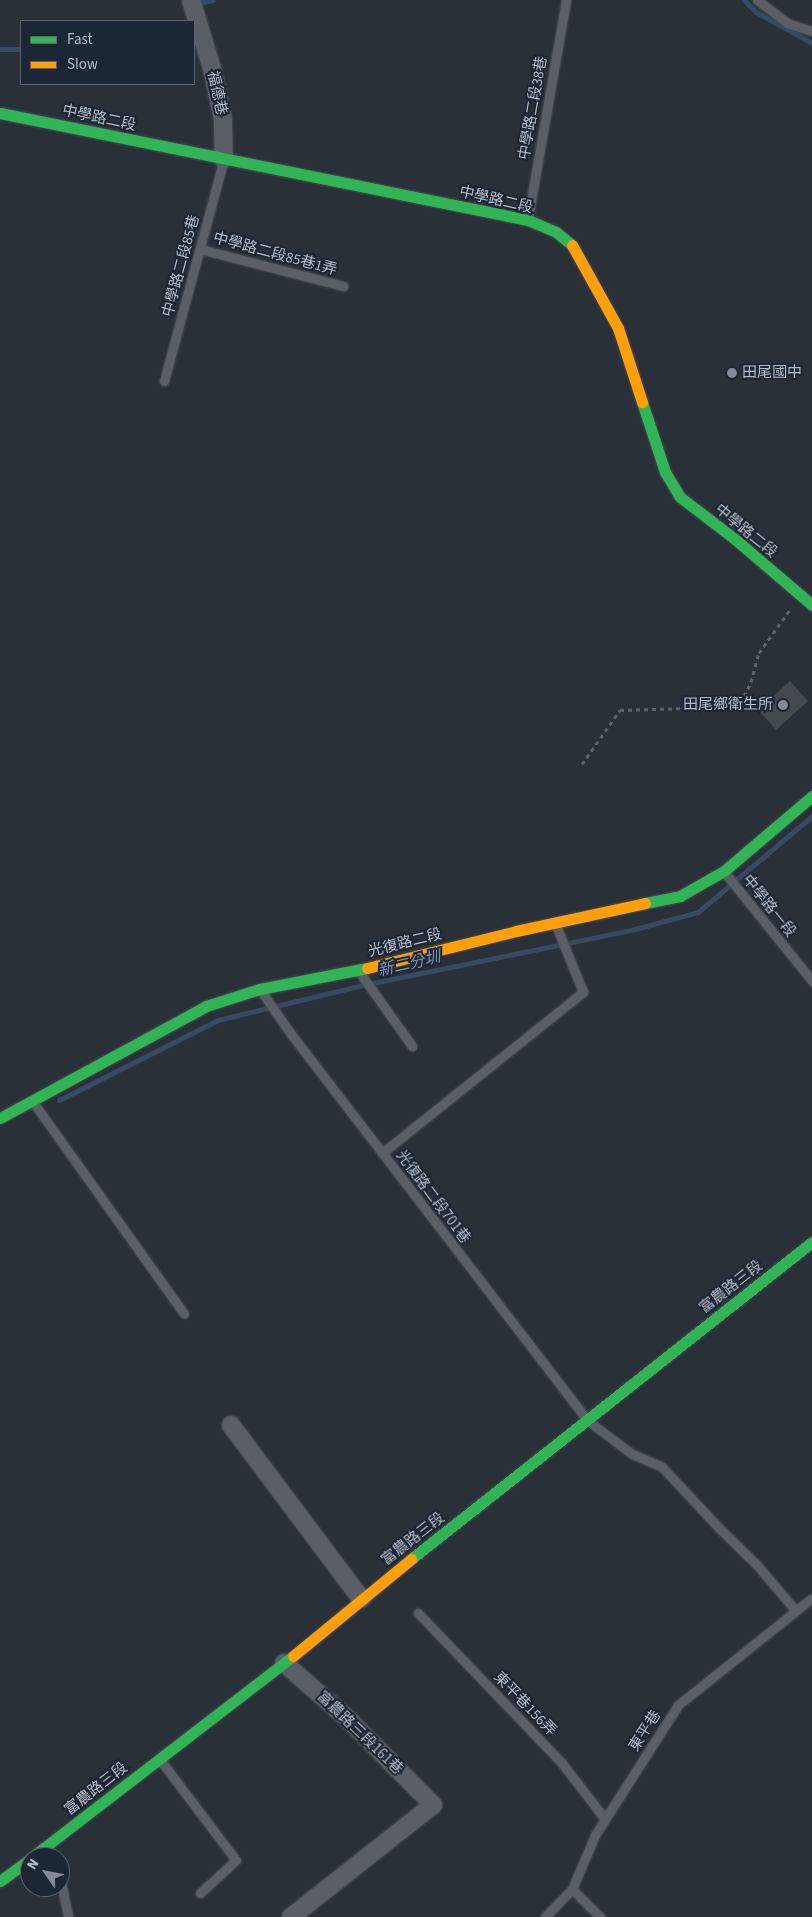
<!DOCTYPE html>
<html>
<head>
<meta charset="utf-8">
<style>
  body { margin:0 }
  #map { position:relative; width:812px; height:1917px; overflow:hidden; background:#2a3038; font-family:"Source Sans 3","Noto Sans TC",sans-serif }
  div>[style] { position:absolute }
  .stream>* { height:5px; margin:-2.5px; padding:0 2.5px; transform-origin:2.5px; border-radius:2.5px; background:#384963 }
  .building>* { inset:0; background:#444950; transform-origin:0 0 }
  .path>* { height:3px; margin-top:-1.5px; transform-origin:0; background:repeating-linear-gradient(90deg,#5d636a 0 4px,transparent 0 8px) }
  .roads { filter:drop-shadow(0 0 1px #484c53) drop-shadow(0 0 1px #484c53) }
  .lane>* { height:9px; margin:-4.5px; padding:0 4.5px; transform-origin:4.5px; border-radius:4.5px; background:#5a5e66 }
  .street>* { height:18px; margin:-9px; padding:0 9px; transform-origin:9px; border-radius:9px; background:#5a5e66 }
  .fast>* { height:11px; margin:-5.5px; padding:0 5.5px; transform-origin:5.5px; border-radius:5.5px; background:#30b455 }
  .slow>* { height:11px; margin:-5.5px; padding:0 5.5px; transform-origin:5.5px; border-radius:5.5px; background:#ff9f0a }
  .dots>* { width:14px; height:14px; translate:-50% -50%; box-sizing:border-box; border:2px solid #1d2633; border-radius:50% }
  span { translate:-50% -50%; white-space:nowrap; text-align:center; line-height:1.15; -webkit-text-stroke:4px #1d2633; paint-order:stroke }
  .street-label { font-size:15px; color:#b4bcc9 }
  .poi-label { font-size:15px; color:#b4bcc9 }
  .left { translate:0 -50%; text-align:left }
  .right { translate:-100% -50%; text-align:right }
  .water-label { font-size:16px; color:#7c92b1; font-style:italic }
  .legend { position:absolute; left:20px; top:20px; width:175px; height:65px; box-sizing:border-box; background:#1d2633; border:1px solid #59626f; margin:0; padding:6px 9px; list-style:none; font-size:15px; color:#b4bcc9 }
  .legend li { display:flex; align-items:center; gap:10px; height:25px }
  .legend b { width:25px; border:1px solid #59626f }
  .north { position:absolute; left:20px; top:1847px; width:50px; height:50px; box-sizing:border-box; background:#1d2633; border:1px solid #59626f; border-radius:50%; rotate:303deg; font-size:14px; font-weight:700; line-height:20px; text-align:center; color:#b4bcc9 }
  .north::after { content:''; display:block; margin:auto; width:18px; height:22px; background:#848b96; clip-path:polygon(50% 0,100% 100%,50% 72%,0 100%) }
</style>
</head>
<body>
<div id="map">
  <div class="stream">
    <i style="left:744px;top:0;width:17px;rotate:45deg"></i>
    <i style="left:756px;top:12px;width:64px;rotate:29deg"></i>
    <i style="left:198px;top:7px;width:6px;rotate:-51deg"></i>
    <i style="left:202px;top:2px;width:11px;rotate:-10deg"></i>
    <i style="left:0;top:49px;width:21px"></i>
    <i style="left:59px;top:1100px;width:178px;rotate:-26.7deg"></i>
    <i style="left:218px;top:1020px;width:149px;rotate:-13.6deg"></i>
    <i style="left:363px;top:985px;width:278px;rotate:-11.6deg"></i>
    <i style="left:635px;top:929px;width:65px;rotate:-15.1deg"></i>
    <i style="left:698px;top:912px;width:149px;rotate:-40.1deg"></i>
  </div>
  <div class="building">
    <i style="left:790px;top:681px;width:27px;height:43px;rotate:48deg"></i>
  </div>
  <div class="path">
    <i style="left:582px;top:764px;width:66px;rotate:-54.9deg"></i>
    <i style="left:620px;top:710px;width:68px;rotate:-1.7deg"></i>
    <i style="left:688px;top:708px;width:57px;rotate:-12.1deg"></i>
    <i style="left:744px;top:696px;width:16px;rotate:-63deg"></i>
    <i style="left:751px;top:682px;width:30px;rotate:-75deg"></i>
    <i style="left:759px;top:653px;width:52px;rotate:-54.5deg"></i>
  </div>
  <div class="roads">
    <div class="lane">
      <i style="left:757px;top:0;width:38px;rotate:37deg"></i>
      <i style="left:787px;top:23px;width:26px;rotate:18deg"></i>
      <i style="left:528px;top:218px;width:221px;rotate:-80.1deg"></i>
      <i style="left:200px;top:249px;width:148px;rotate:14.5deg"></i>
      <i style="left:164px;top:381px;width:230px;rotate:-74.9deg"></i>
      <i style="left:725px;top:873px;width:139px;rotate:51.1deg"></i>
      <i style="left:360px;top:973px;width:90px;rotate:54.5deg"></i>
      <i style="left:261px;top:991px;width:52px;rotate:55.1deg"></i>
      <i style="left:291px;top:1034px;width:486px;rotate:52.5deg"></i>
      <i style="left:587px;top:1420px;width:56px;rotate:37.1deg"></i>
      <i style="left:632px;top:1454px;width:33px;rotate:23deg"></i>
      <i style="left:662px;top:1467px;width:83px;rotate:46.9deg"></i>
      <i style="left:719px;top:1528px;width:53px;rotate:44.2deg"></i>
      <i style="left:757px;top:1565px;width:60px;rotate:49.7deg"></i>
      <i style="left:33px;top:1102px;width:260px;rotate:54.5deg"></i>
      <i style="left:382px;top:1153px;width:258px;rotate:-38.7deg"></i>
      <i style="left:583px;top:992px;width:74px;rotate:-112.1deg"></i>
      <i style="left:418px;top:1613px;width:207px;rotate:46.2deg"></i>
      <i style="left:561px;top:1762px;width:72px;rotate:52.3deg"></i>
      <i style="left:161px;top:1761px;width:124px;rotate:52.9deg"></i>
      <i style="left:236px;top:1860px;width:49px;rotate:137.5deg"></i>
      <i style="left:60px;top:1878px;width:40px;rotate:78deg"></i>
      <i style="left:572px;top:1889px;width:40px;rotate:45deg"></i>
      <i style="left:545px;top:1917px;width:39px;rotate:-46deg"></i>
      <i style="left:572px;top:1889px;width:59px;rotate:-66.9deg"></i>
      <i style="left:595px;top:1835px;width:154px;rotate:-57.4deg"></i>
      <i style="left:678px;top:1705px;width:171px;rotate:-38.6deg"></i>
    </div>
    <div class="street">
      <i style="left:191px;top:0;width:75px;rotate:73deg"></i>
      <i style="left:213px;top:72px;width:49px;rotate:78.2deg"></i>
      <i style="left:223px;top:120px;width:39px;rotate:89deg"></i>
      <i style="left:231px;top:1425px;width:217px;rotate:53.2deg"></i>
      <i style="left:284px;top:1663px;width:85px;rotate:41.2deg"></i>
      <i style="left:348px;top:1719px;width:121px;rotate:45.3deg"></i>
      <i style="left:433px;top:1805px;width:181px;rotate:141.7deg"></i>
    </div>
    <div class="fast">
      <i style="left:0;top:113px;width:539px;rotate:11.46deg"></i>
      <i style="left:528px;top:220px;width:30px;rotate:23deg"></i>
      <i style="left:556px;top:232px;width:21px;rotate:39deg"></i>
      <i style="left:642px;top:402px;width:74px;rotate:71.8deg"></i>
      <i style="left:665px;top:472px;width:29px;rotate:59deg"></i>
      <i style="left:680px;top:497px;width:71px;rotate:37.5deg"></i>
      <i style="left:736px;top:540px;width:100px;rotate:40.5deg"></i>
      <i style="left:645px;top:903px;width:36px;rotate:-11deg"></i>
      <i style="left:680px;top:896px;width:51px;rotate:-29.6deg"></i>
      <i style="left:724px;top:871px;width:116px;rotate:-40.4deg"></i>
      <i style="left:0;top:1118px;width:234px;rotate:-28.5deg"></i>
      <i style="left:206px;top:1006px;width:57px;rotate:-17.5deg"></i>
      <i style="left:260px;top:989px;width:109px;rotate:-11.1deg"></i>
      <i style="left:411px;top:1559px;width:511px;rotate:-38.33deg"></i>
      <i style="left:32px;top:1857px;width:329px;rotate:-37.6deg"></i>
      <i style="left:0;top:1881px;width:37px;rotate:-36deg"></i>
    </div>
    <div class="slow">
      <i style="left:572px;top:245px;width:95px;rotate:61deg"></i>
      <i style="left:618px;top:328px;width:78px;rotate:72deg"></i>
      <i style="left:367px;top:968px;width:154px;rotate:-13.9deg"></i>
      <i style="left:516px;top:931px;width:132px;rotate:-12.2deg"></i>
      <i style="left:293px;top:1656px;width:153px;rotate:-39.4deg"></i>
    </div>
  </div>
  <div class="dots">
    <i style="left:732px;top:373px;background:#848b96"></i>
    <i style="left:783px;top:705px;background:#848b96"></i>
  </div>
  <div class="street-label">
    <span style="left:217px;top:93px;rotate:78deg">福德巷</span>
    <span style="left:533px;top:108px;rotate:-80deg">中學路二段38巷</span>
    <span style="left:99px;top:118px;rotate:12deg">中學路二段</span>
    <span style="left:496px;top:200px;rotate:13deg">中學路二段</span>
    <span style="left:275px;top:254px;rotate:15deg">中學路二段85巷1弄</span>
    <span style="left:181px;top:266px;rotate:-75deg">中學路二段85巷</span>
    <span style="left:746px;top:531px;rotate:39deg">中學路二段</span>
    <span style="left:769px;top:906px;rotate:51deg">中學路一段</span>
    <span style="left:405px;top:943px;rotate:-14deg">光復路二段</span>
    <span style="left:433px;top:1197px;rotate:53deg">光復路二段701巷</span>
    <span style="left:731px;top:1287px;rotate:-38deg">富農路三段</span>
    <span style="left:413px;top:1539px;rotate:-38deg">富農路三段</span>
    <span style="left:525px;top:1704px;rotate:46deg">東平巷156弄</span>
    <span style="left:645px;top:1731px;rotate:-57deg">東平巷</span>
    <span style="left:360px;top:1733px;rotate:44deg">富農路三段161巷</span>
    <span style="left:96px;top:1789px;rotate:-38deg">富農路三段</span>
  </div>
  <div class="poi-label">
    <span class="left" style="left:742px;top:373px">田尾國中</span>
    <span class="right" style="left:773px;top:705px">田尾鄉衛生所</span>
  </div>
  <div class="water-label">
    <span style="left:409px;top:964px;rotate:-13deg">新二分圳</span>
  </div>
  <ul class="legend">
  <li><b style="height:6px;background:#30b455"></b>Fast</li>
  <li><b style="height:6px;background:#ff9f0a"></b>Slow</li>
  </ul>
  <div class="north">N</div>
</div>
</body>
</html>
